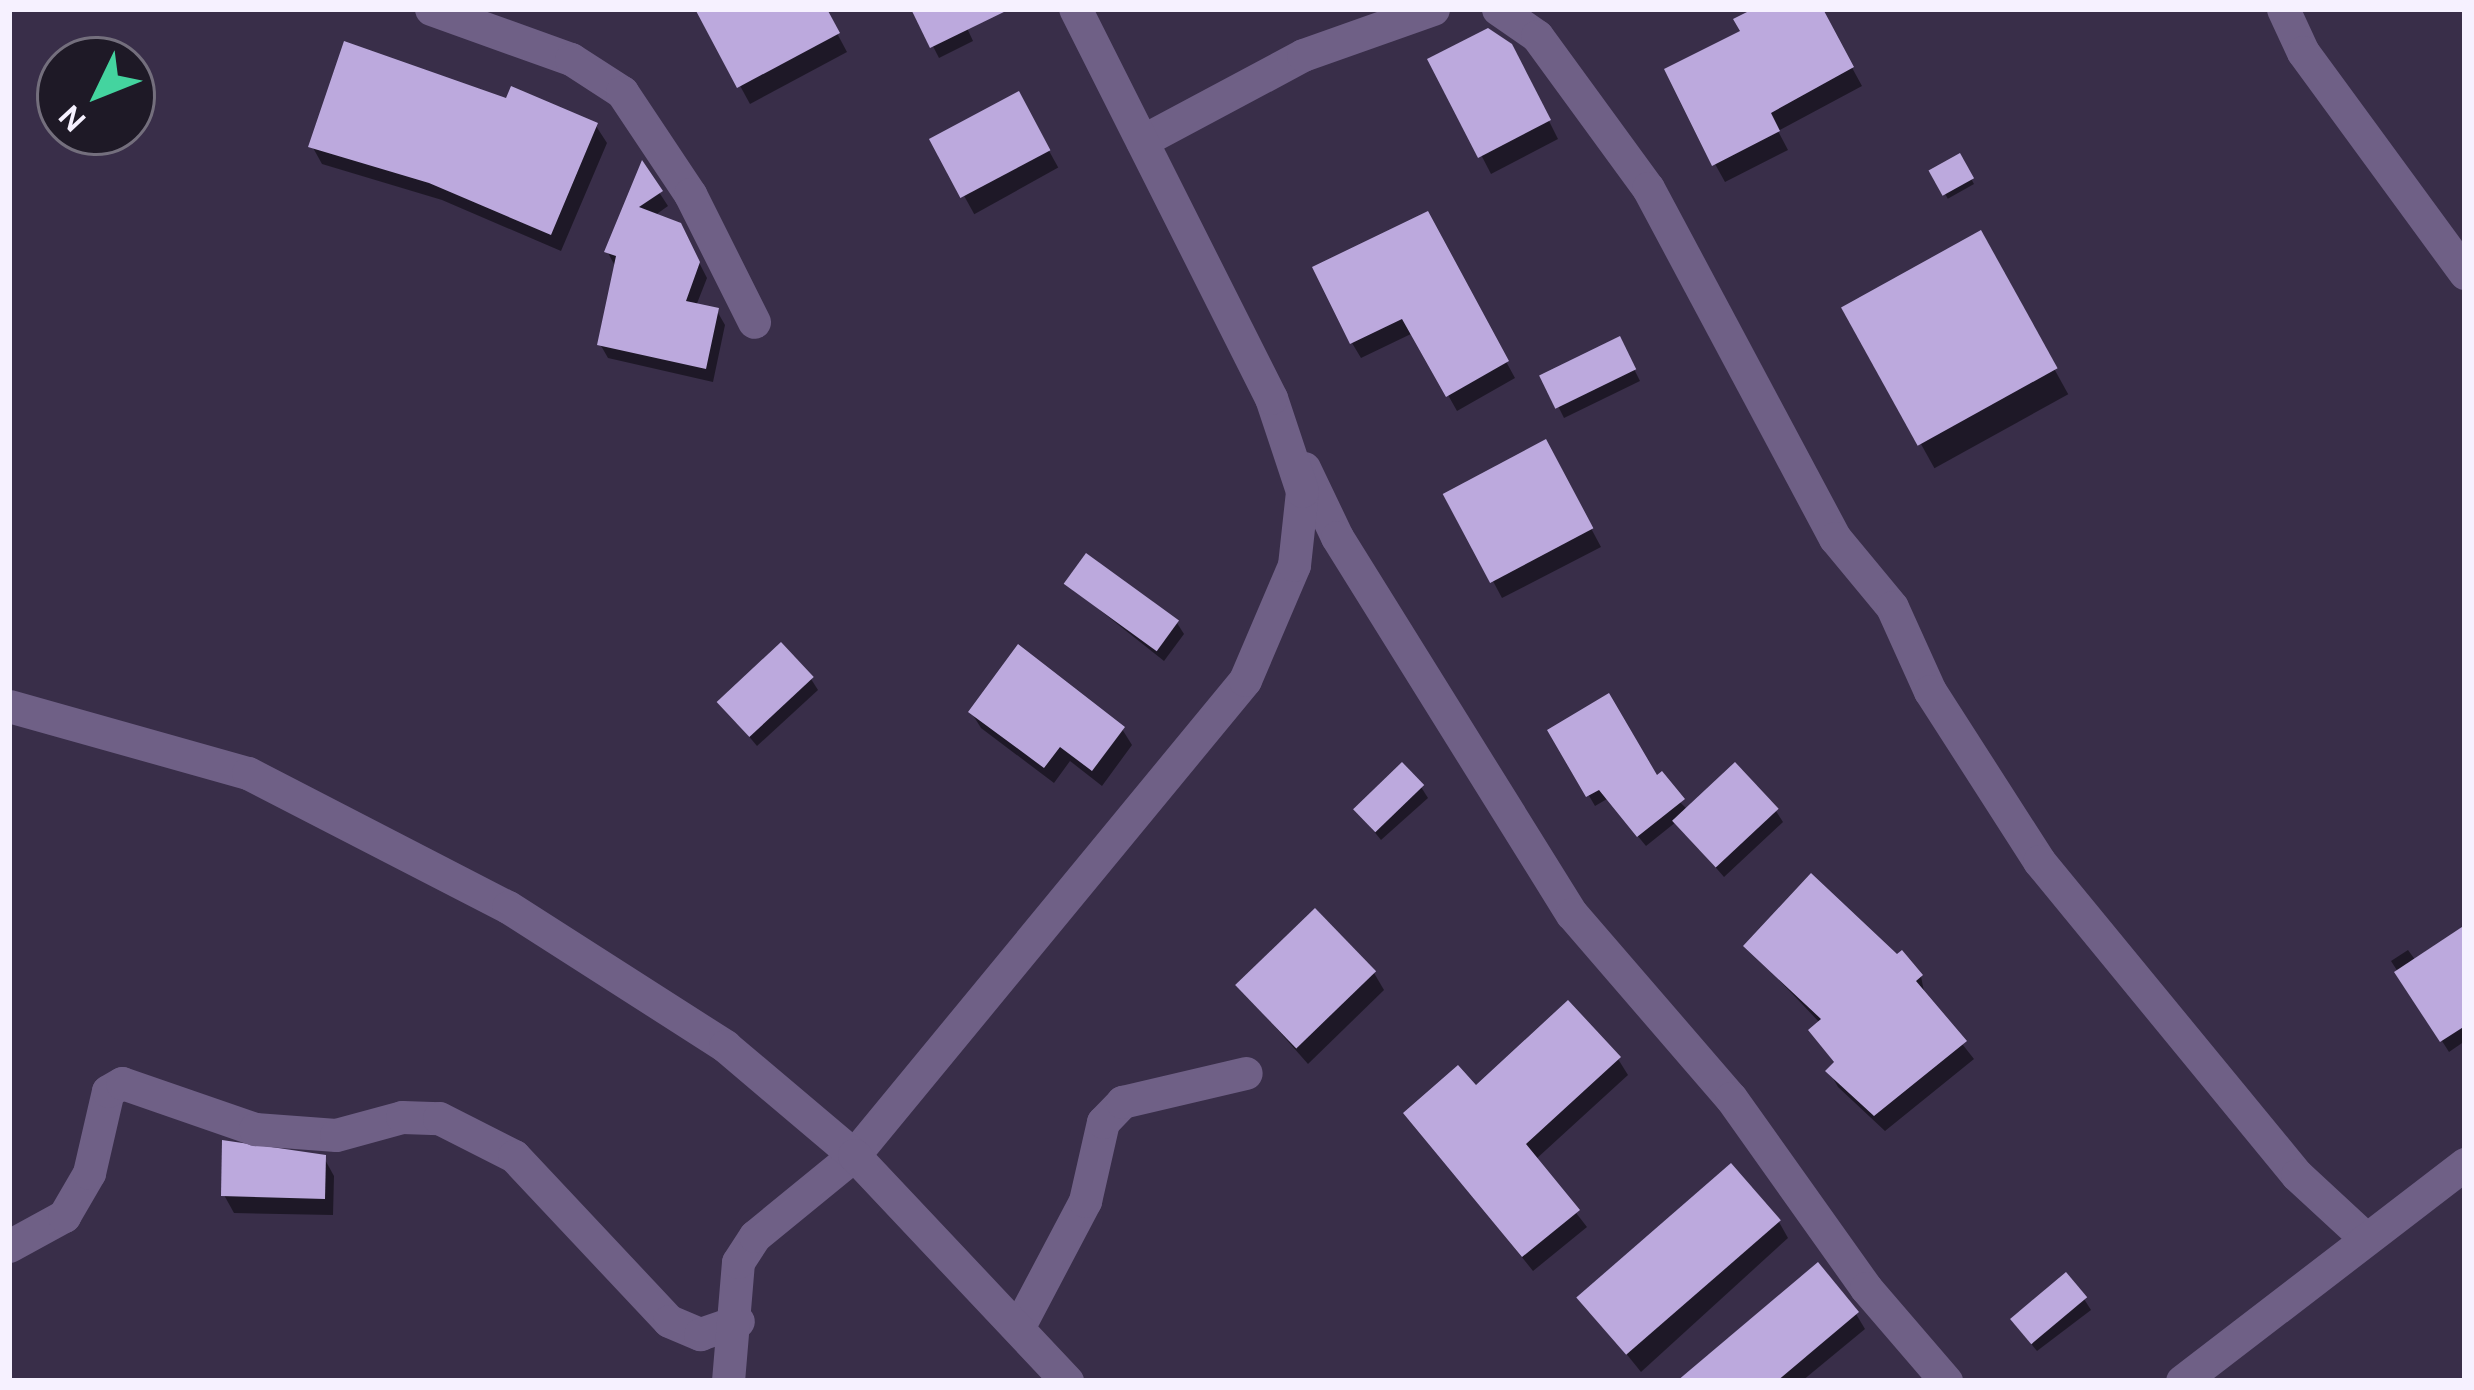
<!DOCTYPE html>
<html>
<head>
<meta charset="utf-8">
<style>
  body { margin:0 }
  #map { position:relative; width:2474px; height:1390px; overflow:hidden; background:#392e49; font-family:Karla,sans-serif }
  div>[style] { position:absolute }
  .shadow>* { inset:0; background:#0007; transform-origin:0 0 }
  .building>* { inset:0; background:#bca9dd; transform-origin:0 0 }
  .minor>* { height:33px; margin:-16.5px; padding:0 16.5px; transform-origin:16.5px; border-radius:16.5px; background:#6f6086 }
  .tertiary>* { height:33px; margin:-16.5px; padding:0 16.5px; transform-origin:16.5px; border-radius:16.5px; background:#6f6086 }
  span { translate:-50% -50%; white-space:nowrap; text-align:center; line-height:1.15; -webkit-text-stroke:12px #1e1926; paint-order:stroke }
  .frame { position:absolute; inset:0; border:12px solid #f6f1ff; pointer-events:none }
  .north { position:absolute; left:36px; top:36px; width:120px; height:120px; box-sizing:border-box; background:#1e1926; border:3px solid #746f7d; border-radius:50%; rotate:227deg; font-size:33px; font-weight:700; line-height:48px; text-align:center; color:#f6f1ff }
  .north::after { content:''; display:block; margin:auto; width:42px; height:54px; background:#44d49f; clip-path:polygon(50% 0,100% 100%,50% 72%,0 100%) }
</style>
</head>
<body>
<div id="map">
  <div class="shadow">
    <i style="clip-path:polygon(698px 9px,824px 9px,847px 52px,750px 104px)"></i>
    <i style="clip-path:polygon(914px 9px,958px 9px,973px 41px,939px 58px)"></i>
    <i style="clip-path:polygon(1759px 9px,1820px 9px,1862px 86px,1778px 131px,1788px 150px,1725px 182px,1715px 164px)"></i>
    <i style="clip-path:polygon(1432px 60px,1521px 65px,1558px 139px,1491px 174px)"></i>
    <i style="left:1018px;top:95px;width:83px;height:96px;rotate:61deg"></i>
    <i style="clip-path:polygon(508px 101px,596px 126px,607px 143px,561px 251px,442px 200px,322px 164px,312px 146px)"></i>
    <i style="left:1959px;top:157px;width:31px;height:30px;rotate:61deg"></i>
    <i style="clip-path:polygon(642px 166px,668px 206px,654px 216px,688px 241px,707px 278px,696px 306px,717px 311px,725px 325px,713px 382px,608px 358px,600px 344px,615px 266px,607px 251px)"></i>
    <i style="clip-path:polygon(1426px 215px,1515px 378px,1457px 411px,1413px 333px,1361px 358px,1352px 343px)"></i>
    <i style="left:1980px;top:235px;width:182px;height:153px;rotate:61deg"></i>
    <i style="clip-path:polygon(1625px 351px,1640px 381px,1564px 418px,1558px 406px)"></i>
    <i style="clip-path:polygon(1555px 461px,1601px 547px,1502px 598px,1447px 495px)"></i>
    <i style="clip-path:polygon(1067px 584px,1177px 623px,1184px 634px,1164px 661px)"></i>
    <i style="clip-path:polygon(811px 679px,818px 690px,757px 746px,720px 702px)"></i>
    <i style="clip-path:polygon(971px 712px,1122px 729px,1132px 745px,1102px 786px,1070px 761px,1054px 783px,981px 728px)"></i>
    <i style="clip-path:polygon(1551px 731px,1656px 779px,1688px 810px,1776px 811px,1783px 822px,1724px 877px,1676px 822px,1646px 846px,1607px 799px,1595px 806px)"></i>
    <i style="clip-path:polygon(1421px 787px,1428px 798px,1381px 840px,1355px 808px)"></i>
    <i style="clip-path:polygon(1747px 946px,1921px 976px,1925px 997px,1974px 1059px,1885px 1131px,1838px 1087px,1829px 1071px,1836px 1065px,1811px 1031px,1820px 1023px)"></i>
    <i style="clip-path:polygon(2465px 948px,2465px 1041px,2449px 1052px,2391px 961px,2408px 950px,2416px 961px)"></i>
    <i style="clip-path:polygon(1374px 973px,1384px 990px,1308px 1064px,1239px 986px)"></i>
    <i style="clip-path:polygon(1618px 1059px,1628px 1075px,1535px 1160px,1587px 1227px,1533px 1271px,1407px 1114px,1476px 1089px)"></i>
    <i style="clip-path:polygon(324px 1158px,334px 1176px,333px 1215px,234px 1213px,224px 1195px)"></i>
    <i style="clip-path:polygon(1779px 1222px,1788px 1238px,1641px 1372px,1587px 1305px)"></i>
    <i style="clip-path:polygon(2084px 1299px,2091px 1310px,2037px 1351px,2019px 1329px)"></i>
    <i style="clip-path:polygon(1856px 1314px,1865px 1329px,1802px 1381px,1682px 1381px)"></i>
  </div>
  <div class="building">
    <i style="clip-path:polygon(695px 9px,827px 9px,840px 33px,737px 88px)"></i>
    <i style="clip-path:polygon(911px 9px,1010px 9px,930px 48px)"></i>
    <i style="clip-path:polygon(1753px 9px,1823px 9px,1854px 67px,1771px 113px,1780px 131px,1712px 166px,1664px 69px,1740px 31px,1733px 19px)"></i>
    <i style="clip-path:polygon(1488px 28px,1512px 44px,1551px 120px,1478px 158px,1427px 59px)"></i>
    <i style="clip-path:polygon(344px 41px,506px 98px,511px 86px,598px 123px,551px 235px,429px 183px,308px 147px)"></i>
    <i style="left:1019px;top:91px;width:67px;height:102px;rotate:62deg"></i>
    <i style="left:1960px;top:153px;width:29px;height:36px;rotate:61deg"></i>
    <i style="clip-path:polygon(642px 160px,663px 191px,639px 207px,681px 223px,700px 262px,686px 301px,719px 308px,706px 369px,597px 345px,616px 256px,604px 252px)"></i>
    <i style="clip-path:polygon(1428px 211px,1509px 361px,1446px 397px,1402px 319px,1350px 344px,1312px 267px)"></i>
    <i style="left:1981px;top:230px;width:158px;height:160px;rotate:61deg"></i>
    <i style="left:1620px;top:336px;width:37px;height:90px;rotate:64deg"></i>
    <i style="left:1546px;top:439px;width:101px;height:117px;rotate:62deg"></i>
    <i style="left:1086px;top:553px;width:115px;height:38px;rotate:36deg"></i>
    <i style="left:781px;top:642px;width:48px;height:88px;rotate:47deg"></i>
    <i style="clip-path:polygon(1018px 644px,1125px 727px,1092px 771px,1060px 747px,1044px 768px,968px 712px)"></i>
    <i style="clip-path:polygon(1609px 693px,1657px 775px,1662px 771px,1685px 799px,1637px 837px,1599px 790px,1586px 797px,1547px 730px)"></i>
    <i style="left:1402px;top:762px;width:32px;height:68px;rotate:46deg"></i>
    <i style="left:1735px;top:762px;width:64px;height:86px;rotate:47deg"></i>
    <i style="clip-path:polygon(1811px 873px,1897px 954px,1902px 950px,1923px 975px,1916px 981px,1967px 1041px,1874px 1116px,1825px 1071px,1834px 1062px,1808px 1030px,1821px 1019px,1743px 946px)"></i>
    <i style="left:1315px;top:908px;width:88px;height:111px;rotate:46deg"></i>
    <i style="clip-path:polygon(2465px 925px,2465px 1026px,2440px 1042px,2394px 972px)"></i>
    <i style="clip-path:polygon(1568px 1000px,1621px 1057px,1526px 1144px,1580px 1210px,1522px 1257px,1403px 1113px,1458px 1065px,1476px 1085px)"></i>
    <i style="clip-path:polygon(222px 1140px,326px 1155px,325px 1199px,221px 1196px)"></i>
    <i style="left:1731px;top:1163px;width:76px;height:205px;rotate:49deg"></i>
    <i style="clip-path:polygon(1818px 1262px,1859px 1312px,1777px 1381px,1677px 1381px)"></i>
    <i style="left:2066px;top:1272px;width:33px;height:73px;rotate:50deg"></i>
  </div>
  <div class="minor">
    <i style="left:431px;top:9px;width:149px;rotate:19.7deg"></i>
    <i style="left:571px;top:59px;width:61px;rotate:32.9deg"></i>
    <i style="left:622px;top:92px;width:123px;rotate:56.3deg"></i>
    <i style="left:690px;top:194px;width:143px;rotate:63.4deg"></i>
    <i style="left:1498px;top:9px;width:47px;rotate:34.7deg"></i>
    <i style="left:1537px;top:36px;width:188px;rotate:53.9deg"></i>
    <i style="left:1648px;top:188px;width:397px;rotate:61.9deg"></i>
    <i style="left:1835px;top:538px;width:89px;rotate:50.4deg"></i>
    <i style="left:1892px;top:607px;width:92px;rotate:65.7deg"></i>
    <i style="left:1930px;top:691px;width:202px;rotate:57.3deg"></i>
    <i style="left:2039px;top:861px;width:406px;rotate:50.6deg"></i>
    <i style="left:2297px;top:1175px;width:90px;rotate:42.7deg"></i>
    <i style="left:2283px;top:9px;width:47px;rotate:65.1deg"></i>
    <i style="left:2303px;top:52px;width:274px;rotate:53.8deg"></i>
    <i style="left:1142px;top:141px;width:183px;rotate:-28.1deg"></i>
    <i style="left:1303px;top:55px;width:138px;rotate:-19.5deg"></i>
    <i style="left:1304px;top:468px;width:76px;rotate:64.4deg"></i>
    <i style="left:1337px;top:537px;width:444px;rotate:58.1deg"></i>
    <i style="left:1572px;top:914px;width:243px;rotate:49.2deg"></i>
    <i style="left:1731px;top:1098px;width:233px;rotate:54.6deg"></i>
    <i style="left:1866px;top:1288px;width:123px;rotate:49.3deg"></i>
    <i style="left:9px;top:1246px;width:63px;rotate:-28.6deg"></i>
    <i style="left:64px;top:1216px;width:50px;rotate:-59.8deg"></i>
    <i style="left:89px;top:1173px;width:84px;rotate:-77deg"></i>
    <i style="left:108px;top:1091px;width:16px;rotate:-30deg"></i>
    <i style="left:122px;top:1083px;width:141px;rotate:19.1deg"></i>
    <i style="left:255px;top:1129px;width:81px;rotate:4.2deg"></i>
    <i style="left:336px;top:1135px;width:68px;rotate:-15.3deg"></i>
    <i style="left:402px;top:1117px;width:37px;rotate:2deg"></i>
    <i style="left:439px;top:1118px;width:84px;rotate:26.9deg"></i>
    <i style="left:514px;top:1156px;width:226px;rotate:46.8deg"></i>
    <i style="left:669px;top:1321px;width:34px;rotate:23deg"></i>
    <i style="left:700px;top:1334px;width:40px;rotate:-18.9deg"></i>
    <i style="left:1018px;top:1328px;width:144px;rotate:-62.2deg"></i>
    <i style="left:1085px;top:1201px;width:81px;rotate:-77.2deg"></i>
    <i style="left:1103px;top:1122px;width:28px;rotate:-46deg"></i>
    <i style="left:1122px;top:1102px;width:127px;rotate:-13.2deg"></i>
    <i style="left:728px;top:1381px;width:119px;rotate:-85.2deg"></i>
    <i style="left:738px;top:1262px;width:31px;rotate:-57deg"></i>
    <i style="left:755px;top:1236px;width:128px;rotate:-39.3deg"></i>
    <i style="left:854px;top:1155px;width:615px;rotate:-50.54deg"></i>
    <i style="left:1245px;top:680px;width:125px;rotate:-66.9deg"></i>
    <i style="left:1294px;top:565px;width:74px;rotate:-83.8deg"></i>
    <i style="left:1302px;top:491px;width:98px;rotate:-108.4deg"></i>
    <i style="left:1271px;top:398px;width:436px;rotate:-116.7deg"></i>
    <i style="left:2182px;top:1381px;width:357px;rotate:-37.5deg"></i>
  </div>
  <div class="tertiary">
    <i style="left:9px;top:706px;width:248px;rotate:15.7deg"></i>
    <i style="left:248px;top:773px;width:292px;rotate:27.3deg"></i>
    <i style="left:508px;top:907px;width:258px;rotate:32.6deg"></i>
    <i style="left:725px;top:1046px;width:169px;rotate:40.2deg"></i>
    <i style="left:854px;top:1155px;width:311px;rotate:46.7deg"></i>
  </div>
  <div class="frame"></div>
  <div class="north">N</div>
</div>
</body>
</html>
